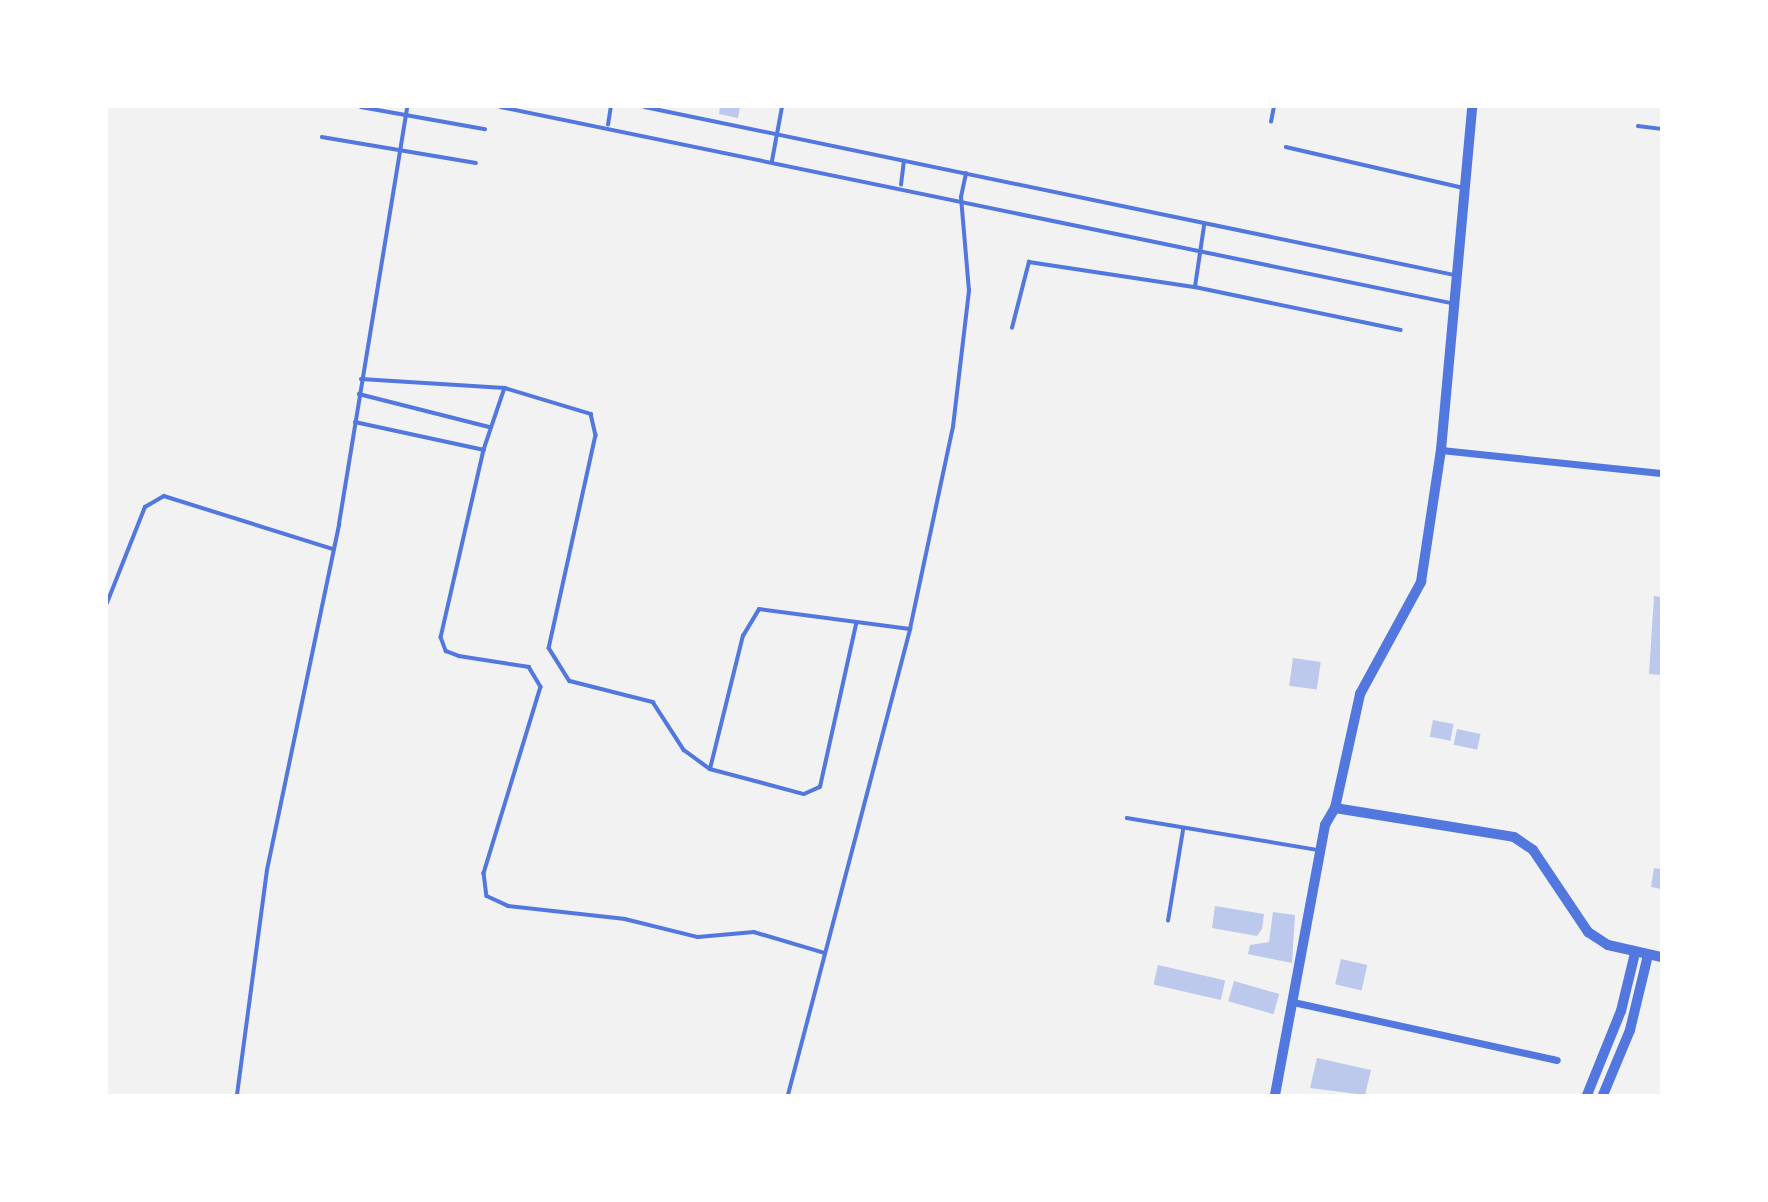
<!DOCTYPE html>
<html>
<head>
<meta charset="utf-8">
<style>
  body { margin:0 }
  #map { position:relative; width:1768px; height:1202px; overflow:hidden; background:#f2f2f2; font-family:Montserrat,sans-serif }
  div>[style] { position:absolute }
  .building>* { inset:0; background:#bdc9ec; transform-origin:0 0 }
  .service>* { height:3.5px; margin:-1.75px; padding:0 1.75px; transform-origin:1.75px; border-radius:1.75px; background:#5277de }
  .minor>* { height:7px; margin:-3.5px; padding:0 3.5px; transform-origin:3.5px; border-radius:3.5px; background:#5277de }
  .tertiary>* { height:10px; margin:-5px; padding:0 5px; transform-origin:5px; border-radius:5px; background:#5277de }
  span { translate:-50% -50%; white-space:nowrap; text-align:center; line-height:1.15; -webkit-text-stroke:5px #fff; paint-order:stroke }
  .frame { position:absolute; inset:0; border:108px solid #fff; pointer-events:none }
</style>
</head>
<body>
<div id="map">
  <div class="building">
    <i style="clip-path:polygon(720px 107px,740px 107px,738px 118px,719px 114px)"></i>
    <i style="clip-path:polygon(1654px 596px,1661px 597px,1661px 675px,1649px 674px)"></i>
    <i style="left:1293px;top:658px;width:28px;height:28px;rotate:8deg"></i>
    <i style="left:1433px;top:720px;width:21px;height:17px;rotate:11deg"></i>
    <i style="left:1457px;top:729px;width:24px;height:16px;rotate:12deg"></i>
    <i style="clip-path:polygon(1654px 868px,1661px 869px,1661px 889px,1651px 887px)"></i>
    <i style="clip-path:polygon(1215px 906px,1264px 914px,1262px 929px,1257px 936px,1212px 928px)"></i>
    <i style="clip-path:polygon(1273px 912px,1295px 915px,1292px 963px,1248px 954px,1250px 945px,1269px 942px)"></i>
    <i style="left:1341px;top:959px;width:27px;height:26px;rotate:13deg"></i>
    <i style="left:1158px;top:965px;width:69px;height:20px;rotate:13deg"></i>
    <i style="left:1234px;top:981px;width:47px;height:21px;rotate:16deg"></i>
    <i style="clip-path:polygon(1317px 1058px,1371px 1070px,1365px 1095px,1310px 1088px)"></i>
  </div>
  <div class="service">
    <i style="left:361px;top:107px;width:126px;rotate:10.1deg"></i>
    <i style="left:501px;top:107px;width:970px;rotate:11.66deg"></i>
    <i style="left:645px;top:107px;width:827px;rotate:11.72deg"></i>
    <i style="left:1271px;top:122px;width:15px;rotate:-79deg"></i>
    <i style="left:608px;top:125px;width:18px;rotate:-81deg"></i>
    <i style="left:1638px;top:126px;width:23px;rotate:7deg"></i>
    <i style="left:322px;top:137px;width:156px;rotate:9.6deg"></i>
    <i style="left:1286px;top:147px;width:182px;rotate:13deg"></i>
    <i style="left:772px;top:161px;width:55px;rotate:-79.5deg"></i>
    <i style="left:901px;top:185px;width:24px;rotate:-83deg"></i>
    <i style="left:1195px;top:287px;width:210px;rotate:11.8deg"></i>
    <i style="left:1012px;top:328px;width:68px;rotate:-75.6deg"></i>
    <i style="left:1029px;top:262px;width:168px;rotate:8.6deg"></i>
    <i style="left:1195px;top:287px;width:62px;rotate:-81.6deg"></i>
    <i style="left:361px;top:379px;width:144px;rotate:3.6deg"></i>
    <i style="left:505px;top:388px;width:90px;rotate:16.8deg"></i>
    <i style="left:591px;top:414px;width:22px;rotate:77deg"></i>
    <i style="left:596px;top:435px;width:218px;rotate:102.4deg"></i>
    <i style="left:549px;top:648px;width:39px;rotate:58deg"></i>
    <i style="left:570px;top:681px;width:86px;rotate:14.2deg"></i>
    <i style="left:653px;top:702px;width:57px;rotate:57.1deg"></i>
    <i style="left:684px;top:750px;width:32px;rotate:36deg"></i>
    <i style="left:710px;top:769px;width:97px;rotate:14.9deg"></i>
    <i style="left:804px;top:794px;width:17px;rotate:-24deg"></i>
    <i style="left:820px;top:787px;width:167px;rotate:-77.5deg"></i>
    <i style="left:505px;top:388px;width:65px;rotate:108.7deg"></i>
    <i style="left:484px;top:450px;width:192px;rotate:102.9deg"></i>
    <i style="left:441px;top:637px;width:15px;rotate:70deg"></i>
    <i style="left:446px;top:651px;width:14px;rotate:21deg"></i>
    <i style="left:459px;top:656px;width:71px;rotate:8.9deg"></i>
    <i style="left:529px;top:667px;width:23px;rotate:59deg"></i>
    <i style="left:541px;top:687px;width:195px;rotate:107deg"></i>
    <i style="left:484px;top:873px;width:23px;rotate:83deg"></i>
    <i style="left:487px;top:896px;width:23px;rotate:25deg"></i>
    <i style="left:508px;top:906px;width:118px;rotate:6.3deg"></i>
    <i style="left:625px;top:919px;width:75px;rotate:13.9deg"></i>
    <i style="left:698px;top:937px;width:56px;rotate:-5.1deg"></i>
    <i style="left:754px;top:932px;width:74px;rotate:16.5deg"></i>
    <i style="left:359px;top:394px;width:134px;rotate:14.2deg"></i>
    <i style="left:355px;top:422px;width:132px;rotate:12.2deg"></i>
    <i style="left:107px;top:603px;width:103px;rotate:-68.4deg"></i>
    <i style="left:145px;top:507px;width:22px;rotate:-30deg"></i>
    <i style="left:164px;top:496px;width:177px;rotate:17.4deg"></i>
    <i style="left:710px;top:769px;width:137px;rotate:-76.1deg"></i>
    <i style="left:743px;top:636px;width:31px;rotate:-59deg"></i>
    <i style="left:759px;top:609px;width:152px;rotate:7.5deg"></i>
    <i style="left:1127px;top:818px;width:194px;rotate:9.5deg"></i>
    <i style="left:1168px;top:921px;width:92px;rotate:-80.6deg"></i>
    <i style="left:237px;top:1095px;width:227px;rotate:-82.4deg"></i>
    <i style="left:267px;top:870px;width:353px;rotate:-78.2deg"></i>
    <i style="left:339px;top:524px;width:423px;rotate:-80.7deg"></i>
    <i style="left:788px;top:1095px;width:482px;rotate:-75.3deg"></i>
    <i style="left:910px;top:629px;width:207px;rotate:-78deg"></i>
    <i style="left:953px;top:427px;width:137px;rotate:-83.3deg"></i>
    <i style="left:969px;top:291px;width:94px;rotate:-94.9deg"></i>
    <i style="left:961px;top:197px;width:24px;rotate:-78deg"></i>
  </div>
  <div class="minor">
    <i style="left:1441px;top:450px;width:221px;rotate:6deg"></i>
    <i style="left:1293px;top:1002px;width:270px;rotate:12.4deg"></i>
  </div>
  <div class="tertiary">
    <i style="left:1335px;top:808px;width:117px;rotate:-77.6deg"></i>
    <i style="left:1360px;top:694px;width:128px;rotate:-61.4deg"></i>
    <i style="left:1421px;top:582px;width:134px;rotate:-81.4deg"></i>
    <i style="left:1441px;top:450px;width:344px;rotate:-84.8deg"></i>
    <i style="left:1275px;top:1095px;width:275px;rotate:-79.5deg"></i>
    <i style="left:1325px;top:825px;width:20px;rotate:-60deg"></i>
    <i style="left:1335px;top:808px;width:181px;rotate:9.2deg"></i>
    <i style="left:1514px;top:837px;width:23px;rotate:34deg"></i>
    <i style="left:1533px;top:850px;width:99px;rotate:56.1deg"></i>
    <i style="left:1588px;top:932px;width:24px;rotate:33deg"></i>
    <i style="left:1608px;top:945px;width:54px;rotate:12.8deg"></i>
    <i style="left:1587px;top:1095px;width:91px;rotate:-68deg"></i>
    <i style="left:1621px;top:1011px;width:60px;rotate:-76.4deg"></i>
    <i style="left:1603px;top:1095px;width:70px;rotate:-67.4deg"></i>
    <i style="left:1630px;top:1030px;width:77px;rotate:-76.5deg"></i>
  </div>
  <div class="frame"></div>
</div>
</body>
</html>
